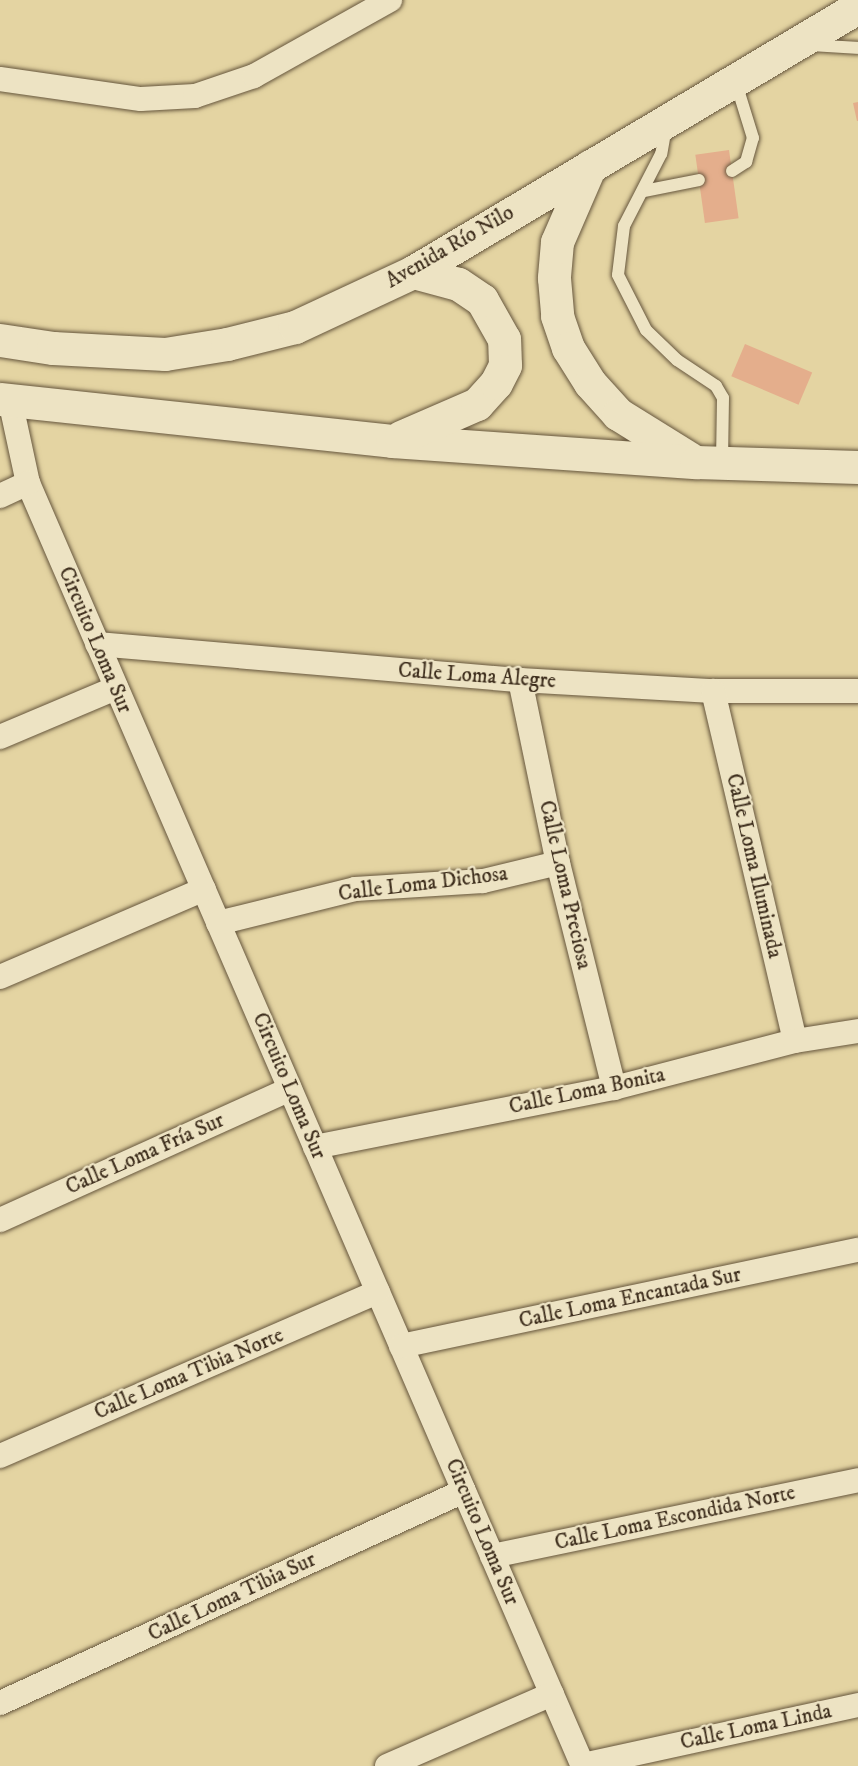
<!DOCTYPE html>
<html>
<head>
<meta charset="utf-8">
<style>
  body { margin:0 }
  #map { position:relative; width:858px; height:1766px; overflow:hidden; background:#e4d4a2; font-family:"IM FELL DW Pica",serif }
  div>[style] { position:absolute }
  .building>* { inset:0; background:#e4ae8c; transform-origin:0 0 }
  .roads { filter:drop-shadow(0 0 2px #66563d) drop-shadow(0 0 2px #66563d) }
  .service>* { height:12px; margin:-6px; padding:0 6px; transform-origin:6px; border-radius:6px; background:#ede3c3 }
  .minor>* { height:24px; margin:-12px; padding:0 12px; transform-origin:12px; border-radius:12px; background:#ede3c3 }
  .secondary>* { height:33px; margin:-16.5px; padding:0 16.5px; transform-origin:16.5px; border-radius:16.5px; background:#ede3c3 }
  span { translate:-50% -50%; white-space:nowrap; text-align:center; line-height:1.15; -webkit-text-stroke:4.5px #ede3c3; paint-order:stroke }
  .street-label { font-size:21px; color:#3c2c1b }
</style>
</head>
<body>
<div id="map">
  <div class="building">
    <i style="clip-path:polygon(858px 102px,858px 121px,857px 121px,853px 103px)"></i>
    <i style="left:729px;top:150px;width:69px;height:34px;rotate:82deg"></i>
    <i style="left:745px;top:344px;width:73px;height:35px;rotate:23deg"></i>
  </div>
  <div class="roads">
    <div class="service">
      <i style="left:809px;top:45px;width:49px;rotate:3.5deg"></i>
      <i style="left:666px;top:127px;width:27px;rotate:100deg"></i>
      <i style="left:661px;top:154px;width:81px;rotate:117.2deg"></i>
      <i style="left:624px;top:226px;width:49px;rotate:97deg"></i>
      <i style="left:618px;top:275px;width:62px;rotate:63deg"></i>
      <i style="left:646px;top:330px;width:43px;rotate:44.1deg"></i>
      <i style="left:677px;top:360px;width:47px;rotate:33.7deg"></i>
      <i style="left:716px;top:386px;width:14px;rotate:60deg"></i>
      <i style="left:723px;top:398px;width:64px;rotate:90.9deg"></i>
      <i style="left:732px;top:171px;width:17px;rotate:-33deg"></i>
      <i style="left:746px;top:162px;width:25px;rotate:-74deg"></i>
      <i style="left:753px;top:138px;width:58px;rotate:-107.2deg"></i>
      <i style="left:644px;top:191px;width:56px;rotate:-11.3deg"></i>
    </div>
    <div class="minor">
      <i style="left:0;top:79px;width:142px;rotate:8.1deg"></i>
      <i style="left:141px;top:99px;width:54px;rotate:-3.2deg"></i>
      <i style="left:195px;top:96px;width:62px;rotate:-18.7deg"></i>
      <i style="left:254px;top:76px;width:156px;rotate:-29.2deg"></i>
      <i style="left:10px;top:400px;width:85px;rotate:77.8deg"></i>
      <i style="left:28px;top:483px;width:1398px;rotate:66.61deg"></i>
      <i style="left:0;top:496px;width:31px;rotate:-25deg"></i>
      <i style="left:97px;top:644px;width:425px;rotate:4.9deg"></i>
      <i style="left:520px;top:680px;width:193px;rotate:3.3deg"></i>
      <i style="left:713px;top:691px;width:145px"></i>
      <i style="left:520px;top:680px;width:187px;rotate:78.3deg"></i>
      <i style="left:558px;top:863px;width:232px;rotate:76deg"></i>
      <i style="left:713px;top:691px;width:359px;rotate:76.8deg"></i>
      <i style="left:0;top:737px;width:126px;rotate:-22.9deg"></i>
      <i style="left:218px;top:923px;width:141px;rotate:-13.9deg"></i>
      <i style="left:355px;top:889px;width:128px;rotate:-3.6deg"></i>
      <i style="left:483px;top:881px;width:77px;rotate:-13.5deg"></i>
      <i style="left:0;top:977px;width:222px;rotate:-23.3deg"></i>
      <i style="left:315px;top:1147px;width:305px;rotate:-11.2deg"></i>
      <i style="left:614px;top:1088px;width:187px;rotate:-14.6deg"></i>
      <i style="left:795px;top:1041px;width:64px;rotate:-9deg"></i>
      <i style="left:0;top:1220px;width:318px;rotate:-24.3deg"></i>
      <i style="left:401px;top:1346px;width:467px;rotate:-11.9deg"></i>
      <i style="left:0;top:1456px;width:412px;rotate:-23.5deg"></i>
      <i style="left:492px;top:1556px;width:374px;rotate:-11.7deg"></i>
      <i style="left:0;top:1703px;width:510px;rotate:-24.56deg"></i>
      <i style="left:583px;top:1765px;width:281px;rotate:-12.3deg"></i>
      <i style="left:387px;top:1766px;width:180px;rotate:-23.6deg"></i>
    </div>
    <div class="secondary">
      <i style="left:590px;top:166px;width:83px;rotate:113.5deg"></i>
      <i style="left:557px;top:242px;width:36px;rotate:95deg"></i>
      <i style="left:554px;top:278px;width:38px;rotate:85deg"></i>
      <i style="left:557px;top:316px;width:34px;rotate:71deg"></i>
      <i style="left:568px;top:348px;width:41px;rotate:57.8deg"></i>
      <i style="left:590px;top:383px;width:42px;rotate:47.9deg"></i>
      <i style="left:618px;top:414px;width:84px;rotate:31.8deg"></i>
      <i style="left:0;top:340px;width:54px;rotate:8.6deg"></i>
      <i style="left:53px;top:348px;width:112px;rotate:3.1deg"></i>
      <i style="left:165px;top:354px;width:63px;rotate:-9.2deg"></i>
      <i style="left:227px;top:344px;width:70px;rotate:-14deg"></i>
      <i style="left:295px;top:327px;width:130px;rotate:-25deg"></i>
      <i style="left:413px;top:272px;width:518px;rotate:-30.77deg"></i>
      <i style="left:0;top:399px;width:394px;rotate:6.1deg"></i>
      <i style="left:392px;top:441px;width:305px;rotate:4deg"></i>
      <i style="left:696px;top:462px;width:162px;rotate:1.8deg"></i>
      <i style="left:401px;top:437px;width:83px;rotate:-23.5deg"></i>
      <i style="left:477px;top:404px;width:28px;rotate:-48deg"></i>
      <i style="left:496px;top:383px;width:20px;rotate:-63deg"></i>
      <i style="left:505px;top:365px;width:26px;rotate:-92deg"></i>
      <i style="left:504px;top:339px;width:45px;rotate:-119.4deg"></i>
      <i style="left:482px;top:300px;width:29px;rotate:-146deg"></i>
      <i style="left:458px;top:284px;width:47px;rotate:-165.1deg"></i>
    </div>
  </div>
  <div class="street-label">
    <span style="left:450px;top:247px;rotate:-30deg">Avenida Río Nilo</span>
    <span style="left:95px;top:640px;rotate:67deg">Circuito Loma Sur</span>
    <span style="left:477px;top:676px;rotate:4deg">Calle Loma Alegre</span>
    <span style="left:754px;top:866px;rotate:77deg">Calle Loma Iluminada</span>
    <span style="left:423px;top:884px;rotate:-7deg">Calle Loma Dichosa</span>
    <span style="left:565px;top:885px;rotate:77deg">Calle Loma Preciosa</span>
    <span style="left:289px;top:1086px;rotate:67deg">Circuito Loma Sur</span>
    <span style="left:587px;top:1091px;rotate:-12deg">Calle Loma Bonita</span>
    <span style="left:145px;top:1154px;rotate:-24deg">Calle Loma Fría Sur</span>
    <span style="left:630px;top:1298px;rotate:-12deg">Calle Loma Encantada Sur</span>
    <span style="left:189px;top:1374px;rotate:-23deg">Calle Loma Tibia Norte</span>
    <span style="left:675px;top:1518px;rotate:-12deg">Calle Loma Escondida Norte</span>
    <span style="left:482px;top:1532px;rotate:67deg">Circuito Loma Sur</span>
    <span style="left:232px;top:1597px;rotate:-25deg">Calle Loma Tibia Sur</span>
    <span style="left:756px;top:1727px;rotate:-12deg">Calle Loma Linda</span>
  </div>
</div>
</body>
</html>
